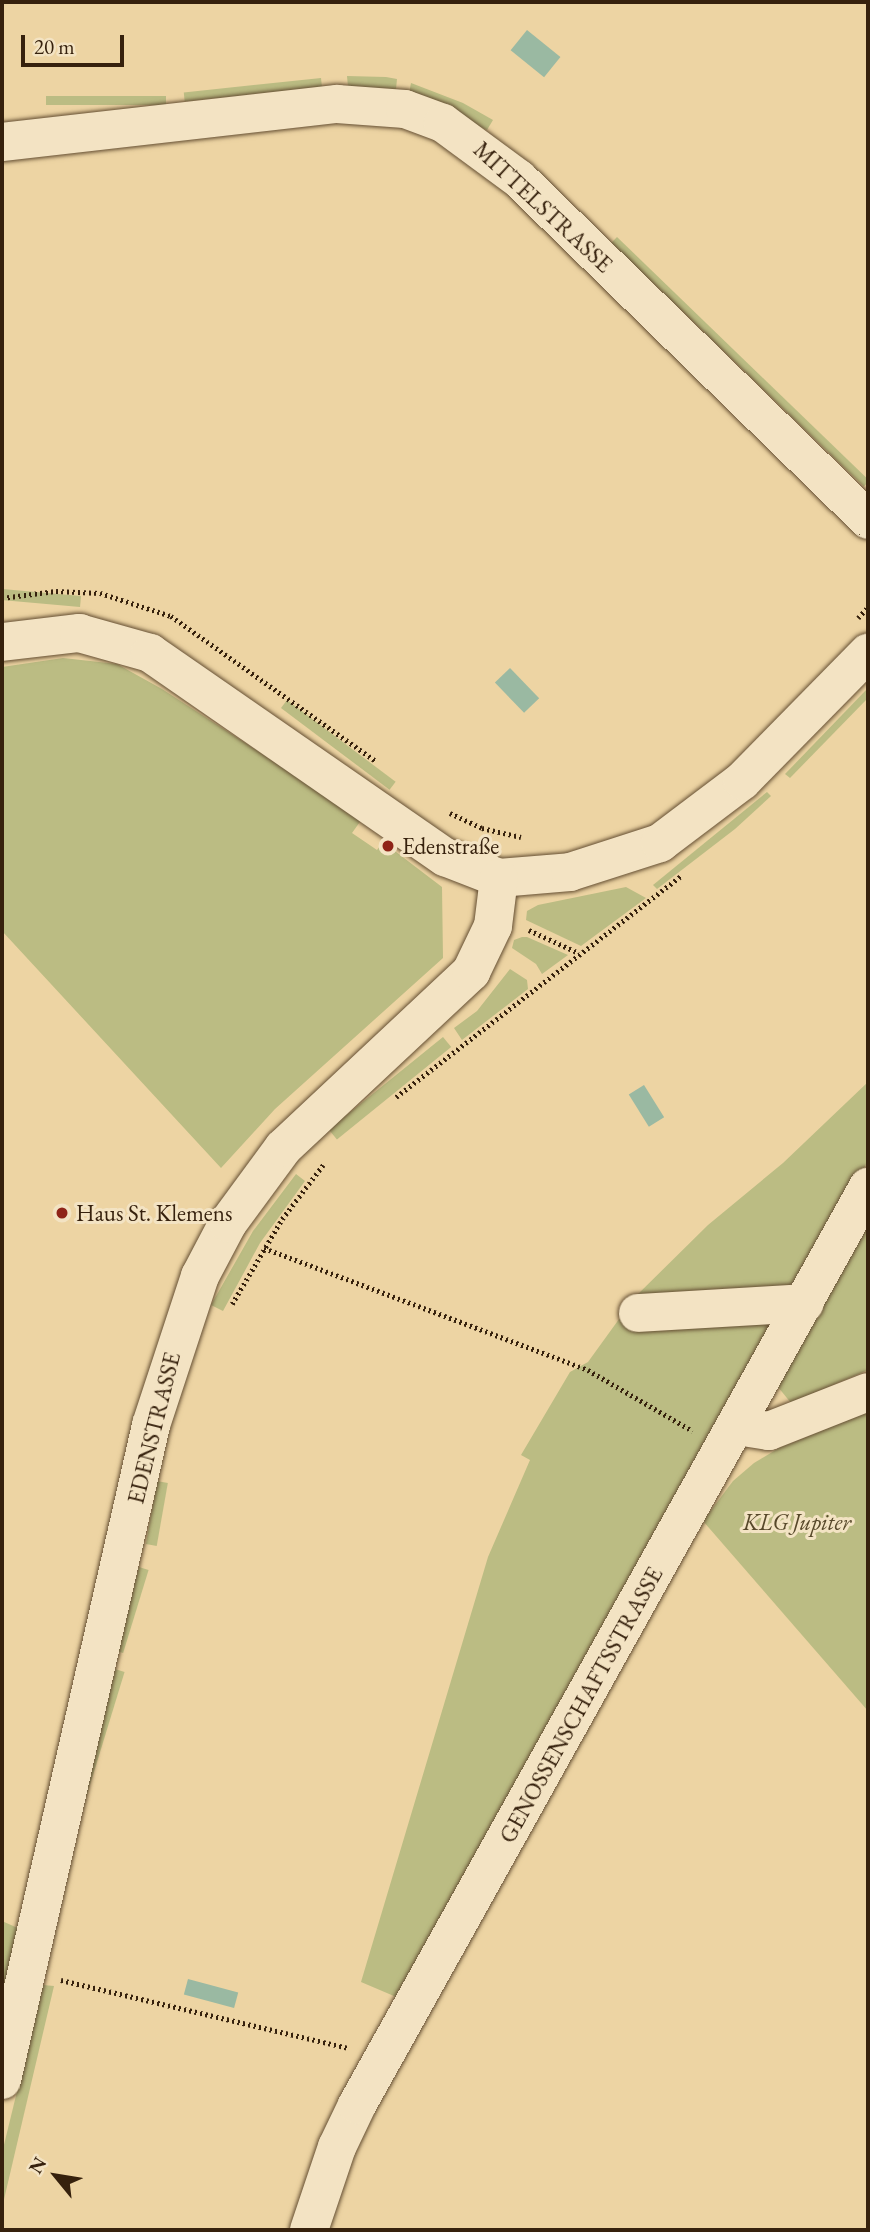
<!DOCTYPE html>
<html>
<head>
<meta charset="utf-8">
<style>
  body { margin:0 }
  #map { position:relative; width:870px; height:2232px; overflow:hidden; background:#edd4a3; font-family:"EB Garamond",serif }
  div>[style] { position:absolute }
  .green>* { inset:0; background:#bbbc83; transform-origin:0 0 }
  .water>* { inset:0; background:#9ab9a2; transform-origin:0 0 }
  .path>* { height:4.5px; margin-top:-2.25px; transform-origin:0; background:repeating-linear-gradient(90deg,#36210d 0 2px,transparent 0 5.5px) }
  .roads { filter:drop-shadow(0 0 2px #644e32) drop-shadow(0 0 2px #644e32) }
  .minor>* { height:38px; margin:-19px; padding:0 19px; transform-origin:19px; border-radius:19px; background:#f3e3c3 }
  .dots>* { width:19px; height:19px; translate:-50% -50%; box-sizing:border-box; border:4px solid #f3e3c3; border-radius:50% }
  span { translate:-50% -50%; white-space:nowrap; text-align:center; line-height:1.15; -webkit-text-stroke:6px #f3e3c3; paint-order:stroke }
  .street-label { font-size:23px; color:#36210d }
  .poi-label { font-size:23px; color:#36210d }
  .left { translate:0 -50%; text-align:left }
  .park-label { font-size:23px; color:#57482a; font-style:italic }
  .frame { position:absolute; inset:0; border:4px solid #36210d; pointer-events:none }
  .north { position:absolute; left:21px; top:2141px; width:70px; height:70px; -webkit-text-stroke:5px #f3e3c3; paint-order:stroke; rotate:300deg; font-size:19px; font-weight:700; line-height:28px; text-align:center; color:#36210d }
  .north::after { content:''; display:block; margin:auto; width:24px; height:32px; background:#36210d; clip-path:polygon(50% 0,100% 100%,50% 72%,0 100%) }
  .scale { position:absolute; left:21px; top:35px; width:103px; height:32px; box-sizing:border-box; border:4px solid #36210d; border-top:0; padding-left:9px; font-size:21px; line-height:24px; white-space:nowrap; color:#36210d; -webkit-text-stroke:5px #f3e3c3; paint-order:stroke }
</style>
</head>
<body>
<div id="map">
  <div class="green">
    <i style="clip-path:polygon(347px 76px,386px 77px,397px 79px,396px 89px,348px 87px)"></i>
    <i style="left:321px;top:78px;width:9px;height:138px;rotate:84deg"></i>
    <i style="clip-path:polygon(411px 83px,463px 103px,493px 120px,487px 130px,409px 94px)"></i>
    <i style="left:166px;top:96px;width:9px;height:120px;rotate:90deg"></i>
    <i style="left:617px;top:237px;width:351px;height:8px;rotate:44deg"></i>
    <i style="left:81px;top:596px;width:11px;height:79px;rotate:95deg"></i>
    <i style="clip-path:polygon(63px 658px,117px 664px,162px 689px,362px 819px,352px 833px,377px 850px,383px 842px,442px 887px,443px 958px,275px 1109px,221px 1168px,2px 931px,2px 667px)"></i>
    <i style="clip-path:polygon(868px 688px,868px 698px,790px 778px,785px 774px)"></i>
    <i style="left:287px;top:700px;width:136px;height:10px;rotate:37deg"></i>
    <i style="clip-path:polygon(767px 792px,771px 796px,735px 829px,657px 889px,653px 885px)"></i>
    <i style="clip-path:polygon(626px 887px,646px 898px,581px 946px,526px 920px,527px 911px,538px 905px)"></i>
    <i style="clip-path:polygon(522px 937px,527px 937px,568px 955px,542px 974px,536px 964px,512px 948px,514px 940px)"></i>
    <i style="clip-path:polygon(510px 969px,527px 980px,528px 989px,462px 1040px,454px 1028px,477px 1011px)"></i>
    <i style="left:443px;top:1037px;width:13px;height:147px;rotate:51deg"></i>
    <i style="clip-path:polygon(868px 1082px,868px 1161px,401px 1999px,361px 1982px,488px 1557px,530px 1460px,521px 1455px,570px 1372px,588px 1362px,635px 1297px,708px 1225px,783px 1163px)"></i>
    <i style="clip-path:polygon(296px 1174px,305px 1181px,260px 1243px,223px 1311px,211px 1305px,253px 1231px)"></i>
    <i style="clip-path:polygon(868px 1221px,868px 1370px,791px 1403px,778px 1387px)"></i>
    <i style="clip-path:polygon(868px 1412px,868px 1711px,703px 1521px,733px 1481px,754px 1463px,779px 1448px)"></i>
    <i style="left:157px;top:1481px;width:11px;height:64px;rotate:10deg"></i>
    <i style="left:139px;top:1567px;width:10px;height:87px;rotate:17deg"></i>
    <i style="left:115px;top:1669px;width:10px;height:244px;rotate:17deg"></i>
    <i style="clip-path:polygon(2px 1921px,20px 1929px,2px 2003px)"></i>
    <i style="clip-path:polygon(43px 1985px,54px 1986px,2px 2208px,2px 2153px)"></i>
  </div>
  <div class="water">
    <i style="left:527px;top:30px;width:43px;height:26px;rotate:39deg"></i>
    <i style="left:510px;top:668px;width:42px;height:21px;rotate:46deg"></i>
    <i style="left:644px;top:1085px;width:38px;height:18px;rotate:58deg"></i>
    <i style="left:188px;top:1979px;width:52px;height:16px;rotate:15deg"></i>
  </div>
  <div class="path">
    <i style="left:2px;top:598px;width:54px;rotate:-7.4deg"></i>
    <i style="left:56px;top:591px;width:44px;rotate:2.6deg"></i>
    <i style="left:100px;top:593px;width:75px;rotate:17.9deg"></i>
    <i style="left:171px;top:616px;width:252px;rotate:35.3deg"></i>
    <i style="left:858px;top:618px;width:15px;rotate:-48deg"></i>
    <i style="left:450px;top:813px;width:35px;rotate:25deg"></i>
    <i style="left:482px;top:828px;width:40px;rotate:13deg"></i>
    <i style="left:529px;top:930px;width:55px;rotate:24.7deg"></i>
    <i style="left:396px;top:1097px;width:362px;rotate:-37.8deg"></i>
    <i style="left:264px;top:1248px;width:346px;rotate:20.6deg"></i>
    <i style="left:588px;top:1370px;width:121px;rotate:30.2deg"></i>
    <i style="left:232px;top:1304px;width:99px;rotate:-59.5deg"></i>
    <i style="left:282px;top:1219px;width:68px;rotate:-52.8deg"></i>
    <i style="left:61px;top:1980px;width:296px;rotate:13.3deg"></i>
  </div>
  <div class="roads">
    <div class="minor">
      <i style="left:2px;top:142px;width:337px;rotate:-6.5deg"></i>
      <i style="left:337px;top:104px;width:68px;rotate:4.2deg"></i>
      <i style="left:405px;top:109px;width:40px;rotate:20.2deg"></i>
      <i style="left:443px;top:123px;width:94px;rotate:36.4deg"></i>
      <i style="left:519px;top:179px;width:488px;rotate:44.3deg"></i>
      <i style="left:2px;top:642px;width:78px;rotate:-6.7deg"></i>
      <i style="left:79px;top:633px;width:74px;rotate:15.7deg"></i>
      <i style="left:150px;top:653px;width:359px;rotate:34.7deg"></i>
      <i style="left:445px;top:857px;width:58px;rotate:21.3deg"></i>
      <i style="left:499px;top:878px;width:71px;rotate:-4.8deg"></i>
      <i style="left:570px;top:872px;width:95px;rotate:-17.9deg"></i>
      <i style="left:660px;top:843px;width:103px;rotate:-37.1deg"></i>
      <i style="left:742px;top:781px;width:180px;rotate:-45.5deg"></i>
      <i style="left:638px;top:1313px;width:167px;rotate:-3.4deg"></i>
      <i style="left:737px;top:1426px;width:32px;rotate:9deg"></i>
      <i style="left:769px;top:1431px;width:106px;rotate:-21.5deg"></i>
      <i style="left:2px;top:2080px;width:672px;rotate:-77.18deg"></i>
      <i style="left:151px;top:1425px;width:157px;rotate:-71.8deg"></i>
      <i style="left:200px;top:1276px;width:60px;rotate:-62.2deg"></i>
      <i style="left:228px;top:1223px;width:93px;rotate:-53.7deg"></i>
      <i style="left:283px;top:1148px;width:258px;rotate:-43.1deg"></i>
      <i style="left:471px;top:972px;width:51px;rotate:-64.4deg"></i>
      <i style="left:493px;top:926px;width:48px;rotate:-82.9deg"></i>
      <i style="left:309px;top:2230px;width:88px;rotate:-71.4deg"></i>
      <i style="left:337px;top:2147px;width:47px;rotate:-64.5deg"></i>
      <i style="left:357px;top:2105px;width:1051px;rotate:-60.9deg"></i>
    </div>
  </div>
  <div class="dots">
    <i style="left:388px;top:846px;background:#8f2418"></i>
    <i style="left:62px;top:1213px;background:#8f2418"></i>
  </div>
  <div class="street-label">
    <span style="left:543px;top:207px;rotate:43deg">MITTELSTRASSE</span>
    <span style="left:154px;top:1428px;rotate:-76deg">EDENSTRASSE</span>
    <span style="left:581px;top:1705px;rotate:-61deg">GENOSSENSCHAFTSSTRASSE</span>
  </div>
  <div class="poi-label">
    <span class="left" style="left:402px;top:846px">Edenstraße</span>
    <span class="left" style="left:76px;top:1213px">Haus St. Klemens</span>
  </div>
  <div class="park-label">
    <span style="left:797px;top:1522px">KLG Jupiter</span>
  </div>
  <div class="frame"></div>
  <div class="north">N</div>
  <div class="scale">20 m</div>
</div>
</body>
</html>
